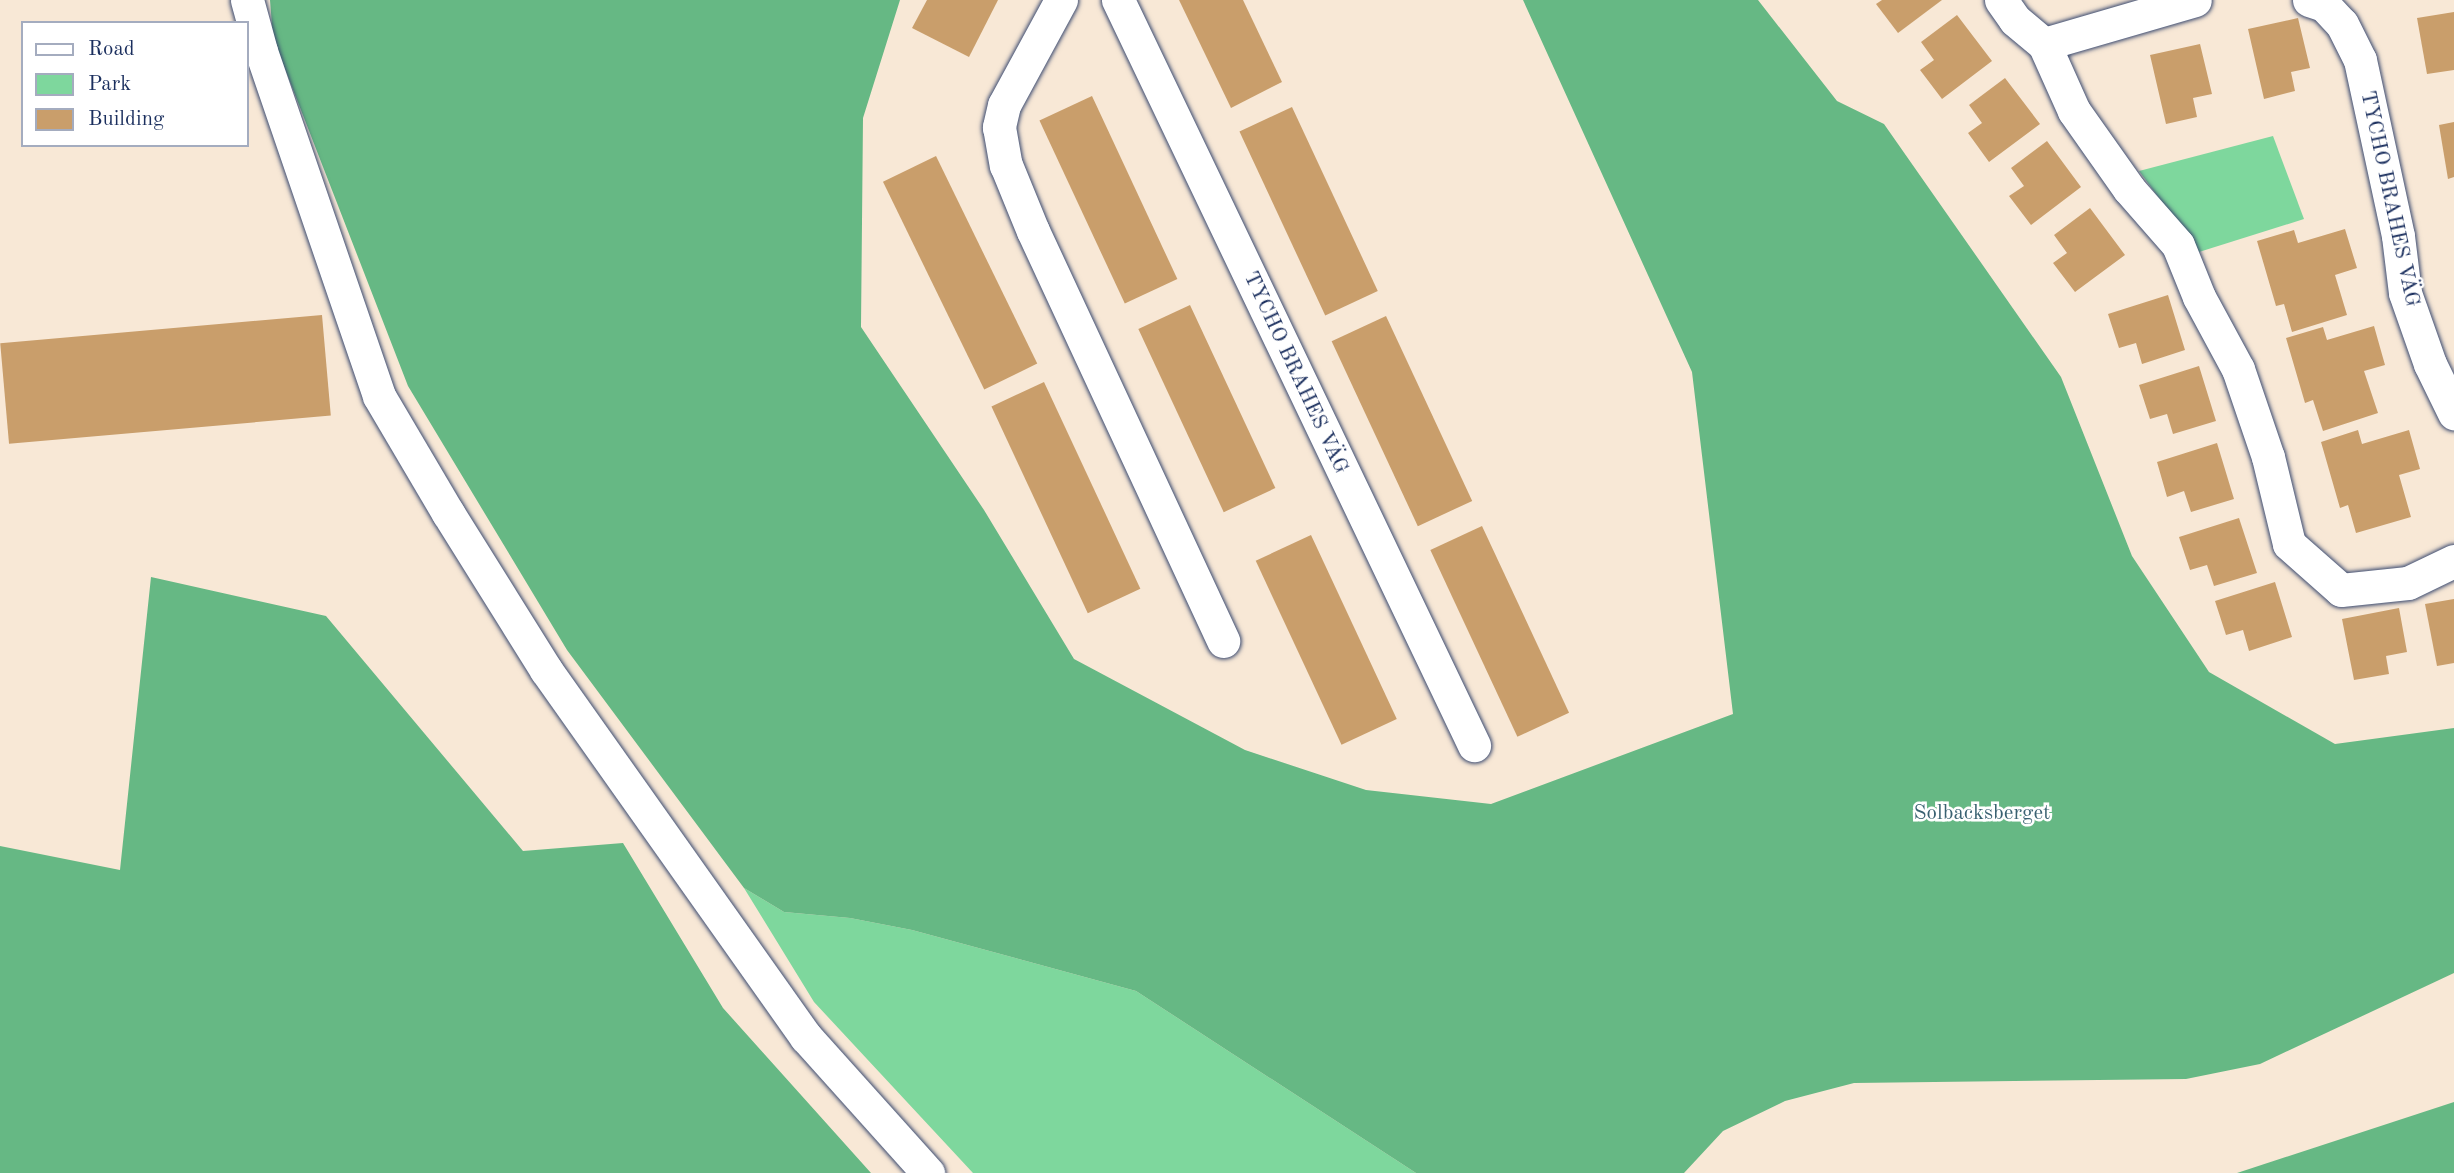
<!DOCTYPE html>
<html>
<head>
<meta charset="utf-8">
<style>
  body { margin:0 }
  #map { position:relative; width:2454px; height:1173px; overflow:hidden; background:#f8e8d6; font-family:"Old Standard TT",serif }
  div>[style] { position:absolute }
  .green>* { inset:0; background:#7ed79d }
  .forest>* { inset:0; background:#66b884 }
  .building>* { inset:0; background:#c99e6b; transform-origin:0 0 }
  .roads { filter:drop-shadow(0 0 2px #3c4b70) drop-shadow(0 0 2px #3c4b70) }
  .minor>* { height:33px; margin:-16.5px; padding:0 16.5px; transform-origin:16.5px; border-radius:16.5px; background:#fff }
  span { translate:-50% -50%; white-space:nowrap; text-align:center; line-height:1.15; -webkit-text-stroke:5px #fff; paint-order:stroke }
  .street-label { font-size:21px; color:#1b2f5e }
  .park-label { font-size:21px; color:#396171 }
  .legend { position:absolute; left:21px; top:21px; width:228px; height:126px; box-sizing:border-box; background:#fff; border:2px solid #a4acbf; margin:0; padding:9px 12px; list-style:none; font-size:21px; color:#1b2f5e }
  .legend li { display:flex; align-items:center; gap:14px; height:35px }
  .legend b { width:35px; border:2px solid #a4acbf }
</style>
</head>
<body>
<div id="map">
  <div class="green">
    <i style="clip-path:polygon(2273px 136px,2304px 219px,2199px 252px,2139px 171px)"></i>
    <i style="clip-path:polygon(744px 888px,784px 912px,850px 918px,912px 930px,1136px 991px,1416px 1173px,973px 1173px,814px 1002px)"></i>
  </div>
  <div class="forest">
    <i style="clip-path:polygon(270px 0,900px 0,863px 118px,861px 327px,984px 510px,1074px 659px,1245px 750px,1366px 790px,1491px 804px,1733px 714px,1692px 372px,1523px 0,1758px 0,1837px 101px,1884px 124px,2061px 377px,2132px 556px,2209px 672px,2335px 744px,2454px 728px,2454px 973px,2260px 1064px,2186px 1079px,1854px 1083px,1785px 1101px,1723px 1131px,1684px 1173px,1416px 1173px,1136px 991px,912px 930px,850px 918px,784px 912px,744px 888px,567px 650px,408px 386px,273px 38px)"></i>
    <i style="clip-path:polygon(151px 577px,326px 616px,523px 851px,623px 843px,723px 1008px,871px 1173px,0 1173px,0 846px,120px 870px)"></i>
    <i style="clip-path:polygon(2454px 1102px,2454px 1173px,2237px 1173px)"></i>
  </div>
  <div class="building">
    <i style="clip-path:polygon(927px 0,998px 0,969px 57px,912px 28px)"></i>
    <i style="clip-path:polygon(1179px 0,1243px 0,1282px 82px,1231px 108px)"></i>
    <i style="clip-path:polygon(1882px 0,1942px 0,1898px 33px,1876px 4px)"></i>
    <i style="clip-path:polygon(2454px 12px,2454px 70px,2427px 74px,2417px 18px)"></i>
    <i style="clip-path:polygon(1957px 15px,1992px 61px,1942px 99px,1920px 70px,1934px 60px,1921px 42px)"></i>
    <i style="clip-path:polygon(2298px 18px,2310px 68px,2291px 72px,2295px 91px,2264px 99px,2248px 29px)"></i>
    <i style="clip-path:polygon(2200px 44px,2212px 94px,2193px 98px,2197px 117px,2166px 124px,2150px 55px)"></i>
    <i style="clip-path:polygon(2005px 78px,2040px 124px,1989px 162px,1968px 133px,1982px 123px,1969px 105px)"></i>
    <i style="left:1092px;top:96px;width:202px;height:58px;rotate:65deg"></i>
    <i style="left:1292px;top:107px;width:203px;height:58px;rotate:65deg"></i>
    <i style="clip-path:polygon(2454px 122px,2454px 177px,2448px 179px,2439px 125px)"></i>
    <i style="clip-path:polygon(2047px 141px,2081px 187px,2031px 225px,2009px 196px,2024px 186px,2011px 168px)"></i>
    <i style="left:936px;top:156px;width:231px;height:59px;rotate:64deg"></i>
    <i style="clip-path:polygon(2090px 208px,2125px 255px,2075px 292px,2053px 263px,2067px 253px,2054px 235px)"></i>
    <i style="clip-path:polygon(2345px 229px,2357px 268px,2335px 275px,2347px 315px,2292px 332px,2284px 304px,2276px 306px,2257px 241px,2294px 230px,2298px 243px)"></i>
    <i style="clip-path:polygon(2168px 295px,2185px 350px,2142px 364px,2136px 343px,2119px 348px,2108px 314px)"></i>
    <i style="left:1190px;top:305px;width:202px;height:57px;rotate:65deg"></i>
    <i style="left:322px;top:315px;width:101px;height:323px;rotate:85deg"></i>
    <i style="left:1386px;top:316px;width:204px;height:60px;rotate:65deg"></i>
    <i style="clip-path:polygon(2374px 326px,2385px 365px,2364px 371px,2378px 413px,2323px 431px,2313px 400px,2305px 403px,2286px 338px,2323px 327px,2327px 340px)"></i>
    <i style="clip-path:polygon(2199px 366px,2216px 421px,2173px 434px,2167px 414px,2150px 419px,2139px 385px)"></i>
    <i style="left:1044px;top:382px;width:228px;height:58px;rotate:65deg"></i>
    <i style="clip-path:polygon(2358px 430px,2362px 444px,2409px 430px,2420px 469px,2399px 475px,2411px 517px,2356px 533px,2348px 505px,2340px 508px,2321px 442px)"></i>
    <i style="clip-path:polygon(2217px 443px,2234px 499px,2191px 512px,2184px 491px,2167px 497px,2157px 462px)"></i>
    <i style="clip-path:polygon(2239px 518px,2257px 573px,2214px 586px,2207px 565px,2190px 570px,2179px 537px)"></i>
    <i style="left:1482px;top:526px;width:206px;height:57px;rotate:65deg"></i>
    <i style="left:1311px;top:535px;width:203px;height:61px;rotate:65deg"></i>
    <i style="clip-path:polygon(2275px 582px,2292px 637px,2249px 651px,2243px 630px,2226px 635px,2215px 601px)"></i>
    <i style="clip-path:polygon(2454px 599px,2454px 663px,2437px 666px,2425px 604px)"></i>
    <i style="clip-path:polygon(2399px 608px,2407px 652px,2386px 656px,2389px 674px,2354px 680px,2342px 619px)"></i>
  </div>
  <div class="roads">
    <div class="minor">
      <i style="left:247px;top:0;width:53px;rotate:74.6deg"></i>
      <i style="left:261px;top:51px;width:365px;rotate:71.1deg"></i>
      <i style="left:379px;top:396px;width:136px;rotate:59.5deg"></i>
      <i style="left:448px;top:513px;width:185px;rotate:58deg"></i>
      <i style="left:546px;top:670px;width:450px;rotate:54.7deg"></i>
      <i style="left:806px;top:1037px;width:183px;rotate:48.1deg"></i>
      <i style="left:1061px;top:0;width:119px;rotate:118.5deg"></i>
      <i style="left:1004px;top:105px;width:23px;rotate:103deg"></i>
      <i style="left:999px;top:127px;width:39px;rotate:80deg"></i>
      <i style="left:1006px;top:165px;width:71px;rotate:67.8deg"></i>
      <i style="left:1033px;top:231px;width:452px;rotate:65.1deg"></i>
      <i style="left:1118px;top:0;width:826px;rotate:64.46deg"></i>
      <i style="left:2001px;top:0;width:24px;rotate:55deg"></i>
      <i style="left:2015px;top:20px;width:38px;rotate:40deg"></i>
      <i style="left:2044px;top:44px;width:73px;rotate:65.9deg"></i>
      <i style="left:2074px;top:111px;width:95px;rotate:54.8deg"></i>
      <i style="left:2129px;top:189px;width:74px;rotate:48.8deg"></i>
      <i style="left:2178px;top:245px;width:56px;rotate:68deg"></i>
      <i style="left:2199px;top:297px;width:82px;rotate:61.6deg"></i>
      <i style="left:2238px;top:369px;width:93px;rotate:71.2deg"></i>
      <i style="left:2268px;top:457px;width:89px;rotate:76.4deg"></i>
      <i style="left:2289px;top:544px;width:69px;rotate:41.5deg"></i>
      <i style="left:2341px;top:590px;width:67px;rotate:-6deg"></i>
      <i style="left:2408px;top:583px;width:51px;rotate:-25.6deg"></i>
      <i style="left:2309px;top:0;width:16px;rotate:18deg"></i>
      <i style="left:2324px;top:5px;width:26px;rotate:47deg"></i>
      <i style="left:2342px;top:24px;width:40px;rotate:63.4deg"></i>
      <i style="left:2360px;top:60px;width:180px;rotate:77.8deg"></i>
      <i style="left:2398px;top:236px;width:57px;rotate:83deg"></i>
      <i style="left:2405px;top:293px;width:75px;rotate:70.6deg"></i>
      <i style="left:2430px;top:364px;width:55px;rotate:63.9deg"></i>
      <i style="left:2044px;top:44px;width:157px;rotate:-16.2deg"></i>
    </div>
  </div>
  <div class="street-label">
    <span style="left:2389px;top:199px;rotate:78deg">TYCHO BRAHES VÄG</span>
    <span style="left:1295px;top:373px;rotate:65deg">TYCHO BRAHES VÄG</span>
  </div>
  <div class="park-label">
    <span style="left:1982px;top:814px">Solbacksberget</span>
  </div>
  <ul class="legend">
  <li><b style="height:9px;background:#fff"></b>Road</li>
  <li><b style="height:19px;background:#7ed79d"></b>Park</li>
  <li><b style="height:19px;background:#c99e6b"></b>Building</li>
  </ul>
</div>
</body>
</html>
